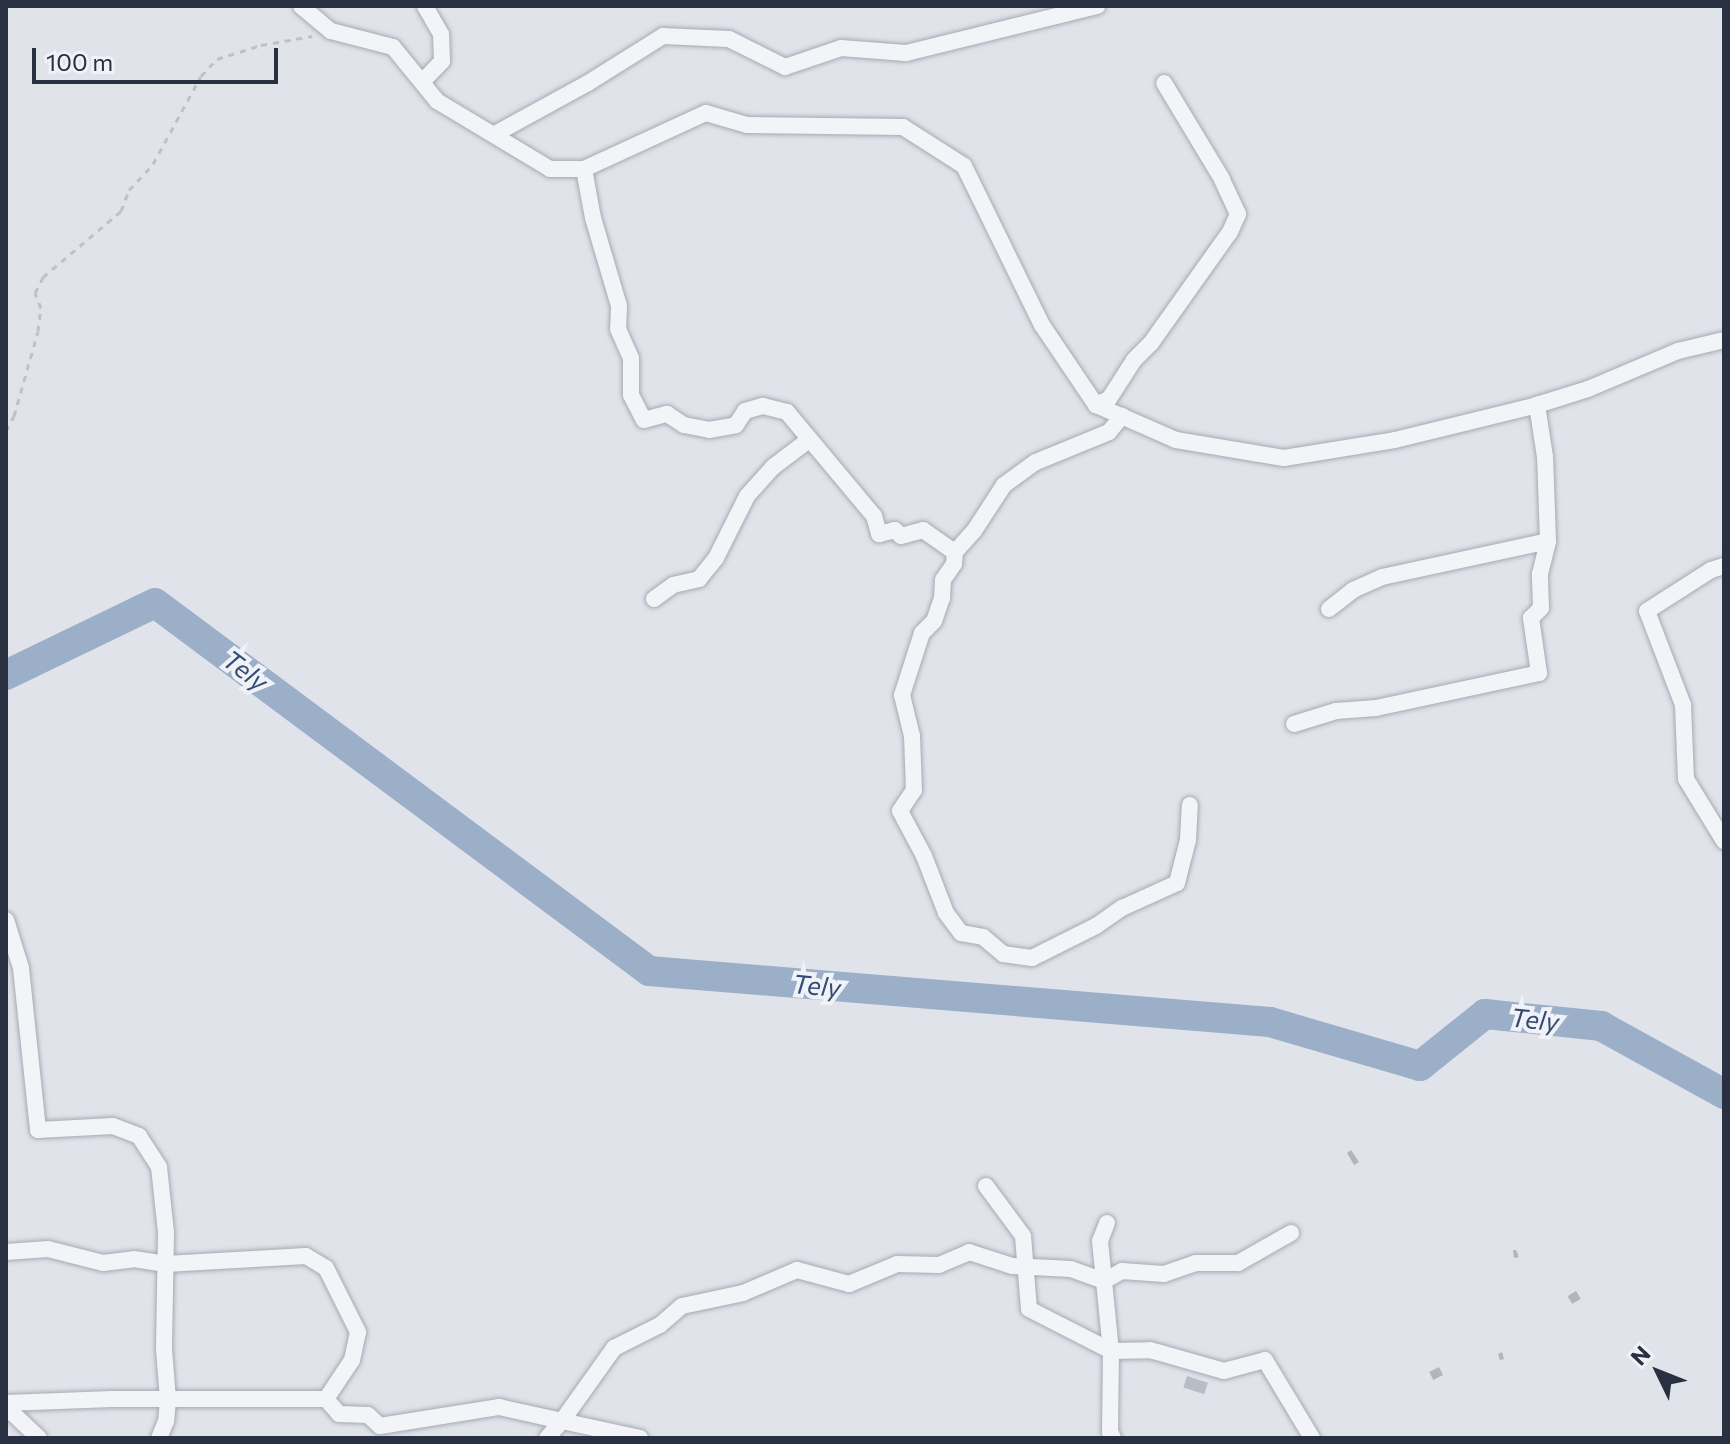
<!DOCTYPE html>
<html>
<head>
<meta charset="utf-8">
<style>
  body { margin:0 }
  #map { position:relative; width:1730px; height:1444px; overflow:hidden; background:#e0e3e9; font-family:Commissioner,sans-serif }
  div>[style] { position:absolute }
  .shadow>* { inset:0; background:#0003; transform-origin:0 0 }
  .river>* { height:30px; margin:-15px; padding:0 15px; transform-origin:15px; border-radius:15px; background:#9cafc9 }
  .building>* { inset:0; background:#b8bcc6; transform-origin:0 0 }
  .path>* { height:3px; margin-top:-1.5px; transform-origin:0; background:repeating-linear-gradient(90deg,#bec1c8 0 6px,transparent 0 12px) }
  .roads { filter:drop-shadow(0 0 2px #a5aab3) drop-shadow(0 0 2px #a5aab3) }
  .minor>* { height:16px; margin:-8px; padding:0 8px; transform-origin:8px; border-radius:8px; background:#f3f4f7 }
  span { translate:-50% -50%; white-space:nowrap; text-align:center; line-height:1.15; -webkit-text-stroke:8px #f0f2f7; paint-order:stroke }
  .water-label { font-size:26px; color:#334c74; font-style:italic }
  .frame { position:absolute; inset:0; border:8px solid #293041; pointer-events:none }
  .north { position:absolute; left:1618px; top:1332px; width:80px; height:80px; -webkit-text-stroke:6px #f0f2f7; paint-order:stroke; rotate:313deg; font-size:22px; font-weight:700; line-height:32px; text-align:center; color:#293041 }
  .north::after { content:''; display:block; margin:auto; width:28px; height:36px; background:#293041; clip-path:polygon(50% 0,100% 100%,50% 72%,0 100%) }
  .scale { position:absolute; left:32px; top:48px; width:246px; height:36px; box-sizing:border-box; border:4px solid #293041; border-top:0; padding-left:10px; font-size:24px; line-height:28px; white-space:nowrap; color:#293041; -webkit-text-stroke:6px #f0f2f7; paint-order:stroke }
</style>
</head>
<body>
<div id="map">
  <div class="shadow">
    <i style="clip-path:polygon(1351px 1150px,1359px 1162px,1354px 1165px,1347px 1153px)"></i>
    <i style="clip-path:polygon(1513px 1250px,1516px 1250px,1519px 1257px,1514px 1258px)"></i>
    <i style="left:1576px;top:1291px;width:9px;height:10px;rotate:58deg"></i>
    <i style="clip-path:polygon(1502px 1352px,1504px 1359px,1500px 1360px,1498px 1354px)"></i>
    <i style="left:1439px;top:1367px;width:9px;height:11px;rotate:63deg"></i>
  </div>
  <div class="river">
    <i style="left:6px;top:675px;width:165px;rotate:-25.8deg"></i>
    <i style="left:155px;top:603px;width:616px;rotate:36.68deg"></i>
    <i style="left:649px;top:971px;width:623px;rotate:4.69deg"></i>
    <i style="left:1270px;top:1022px;width:156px;rotate:16.3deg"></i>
    <i style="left:1420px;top:1066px;width:83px;rotate:-38.7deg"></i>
    <i style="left:1485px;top:1014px;width:117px;rotate:5.9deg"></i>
    <i style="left:1601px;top:1026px;width:141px;rotate:28.9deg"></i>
  </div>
  <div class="building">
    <i style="left:1187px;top:1376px;width:22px;height:12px;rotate:18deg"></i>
  </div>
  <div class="path">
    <i style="left:6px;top:431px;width:17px;rotate:-62deg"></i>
    <i style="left:14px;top:416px;width:88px;rotate:-74.2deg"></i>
    <i style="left:38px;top:331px;width:23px;rotate:-83deg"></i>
    <i style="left:41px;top:308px;width:16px;rotate:-112deg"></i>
    <i style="left:35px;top:293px;width:18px;rotate:-63deg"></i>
    <i style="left:43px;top:277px;width:102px;rotate:-40.2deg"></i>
    <i style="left:121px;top:211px;width:22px;rotate:-69deg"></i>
    <i style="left:129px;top:190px;width:35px;rotate:-47deg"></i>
    <i style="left:153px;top:164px;width:100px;rotate:-61.4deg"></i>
    <i style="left:201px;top:76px;width:23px;rotate:-47deg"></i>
    <i style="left:217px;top:59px;width:46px;rotate:-17.7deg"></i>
    <i style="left:261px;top:45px;width:52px;rotate:-10deg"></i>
  </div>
  <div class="roads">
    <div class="minor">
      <i style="left:301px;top:6px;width:39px;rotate:40deg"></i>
      <i style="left:331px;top:31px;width:64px;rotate:14.5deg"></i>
      <i style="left:393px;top:47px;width:70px;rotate:50.8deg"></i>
      <i style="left:437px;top:101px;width:132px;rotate:31deg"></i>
      <i style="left:550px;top:169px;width:34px"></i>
      <i style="left:584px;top:169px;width:134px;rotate:-24.7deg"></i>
      <i style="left:706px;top:113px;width:43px;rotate:16.3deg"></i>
      <i style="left:747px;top:125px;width:156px;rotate:0.7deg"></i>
      <i style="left:903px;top:127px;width:72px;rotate:32.6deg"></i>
      <i style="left:964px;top:166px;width:177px;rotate:63.9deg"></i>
      <i style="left:1042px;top:325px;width:97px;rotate:56deg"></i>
      <i style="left:1096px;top:405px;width:87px;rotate:23.6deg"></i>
      <i style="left:1176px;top:440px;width:109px;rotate:9.5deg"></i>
      <i style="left:1284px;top:458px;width:112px;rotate:-9.2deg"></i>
      <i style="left:1395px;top:440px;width:146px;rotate:-13.8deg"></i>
      <i style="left:1537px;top:405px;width:53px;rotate:-17.4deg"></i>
      <i style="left:1588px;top:389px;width:98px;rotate:-22.9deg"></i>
      <i style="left:1678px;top:351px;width:47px;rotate:-13.4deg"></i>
      <i style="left:422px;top:82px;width:29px;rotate:-46deg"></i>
      <i style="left:442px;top:61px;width:27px;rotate:-92deg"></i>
      <i style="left:441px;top:34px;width:32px;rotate:-120deg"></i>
      <i style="left:495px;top:134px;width:106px;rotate:-28.7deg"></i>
      <i style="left:588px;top:83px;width:89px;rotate:-32.1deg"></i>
      <i style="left:663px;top:36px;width:66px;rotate:2.6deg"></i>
      <i style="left:729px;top:39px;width:63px;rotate:26.6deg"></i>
      <i style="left:785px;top:67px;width:59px;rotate:-18.7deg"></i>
      <i style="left:841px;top:48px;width:65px;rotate:4.4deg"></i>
      <i style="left:906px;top:53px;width:197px;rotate:-13.8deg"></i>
      <i style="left:584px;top:169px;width:50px;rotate:79.6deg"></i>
      <i style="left:593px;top:218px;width:92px;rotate:73.5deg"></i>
      <i style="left:619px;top:306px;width:23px;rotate:92deg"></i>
      <i style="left:618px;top:329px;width:32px;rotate:66deg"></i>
      <i style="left:631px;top:358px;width:37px;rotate:90deg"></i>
      <i style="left:631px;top:395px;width:28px;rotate:63deg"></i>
      <i style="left:644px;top:420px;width:24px;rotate:-15deg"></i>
      <i style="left:667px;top:414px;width:20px;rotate:33deg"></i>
      <i style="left:684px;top:425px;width:25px;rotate:11deg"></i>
      <i style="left:709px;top:430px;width:27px;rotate:-10deg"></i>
      <i style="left:736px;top:425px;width:17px;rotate:-57deg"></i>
      <i style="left:745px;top:411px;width:19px;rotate:-16deg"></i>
      <i style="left:763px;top:406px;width:25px;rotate:14deg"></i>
      <i style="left:787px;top:412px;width:136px;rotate:50.1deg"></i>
      <i style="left:874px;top:516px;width:19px;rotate:74deg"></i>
      <i style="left:879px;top:534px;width:16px;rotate:-14deg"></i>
      <i style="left:895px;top:530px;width:8px;rotate:45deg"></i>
      <i style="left:901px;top:536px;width:23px;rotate:-15deg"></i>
      <i style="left:923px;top:530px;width:39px;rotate:35deg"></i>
      <i style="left:955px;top:552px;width:28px;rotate:-48deg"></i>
      <i style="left:974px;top:531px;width:55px;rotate:-56.9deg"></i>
      <i style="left:1004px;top:485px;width:39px;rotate:-36deg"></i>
      <i style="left:1036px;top:462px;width:79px;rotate:-22.3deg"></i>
      <i style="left:1109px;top:432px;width:21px;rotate:-51deg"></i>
      <i style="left:1096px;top:405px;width:14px;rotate:-25deg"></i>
      <i style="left:1109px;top:399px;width:46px;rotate:-57.3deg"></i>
      <i style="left:1134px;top:360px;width:24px;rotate:-45deg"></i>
      <i style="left:1151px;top:343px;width:136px;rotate:-54.6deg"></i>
      <i style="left:1230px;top:232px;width:20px;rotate:-66deg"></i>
      <i style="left:1238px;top:214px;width:38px;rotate:-115deg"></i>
      <i style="left:1222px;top:179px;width:112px;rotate:-121.1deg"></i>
      <i style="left:955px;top:552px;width:12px;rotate:95deg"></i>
      <i style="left:954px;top:564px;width:19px;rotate:125deg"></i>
      <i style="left:943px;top:580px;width:18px;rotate:93deg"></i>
      <i style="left:942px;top:598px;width:24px;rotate:109deg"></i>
      <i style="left:934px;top:621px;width:17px;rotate:135deg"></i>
      <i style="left:922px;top:633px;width:65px;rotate:107.9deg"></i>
      <i style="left:902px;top:695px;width:42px;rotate:76.3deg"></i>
      <i style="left:912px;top:736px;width:54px;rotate:87.9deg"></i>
      <i style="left:914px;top:790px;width:25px;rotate:124deg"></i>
      <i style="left:900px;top:811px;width:51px;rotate:61.9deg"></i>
      <i style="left:924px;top:856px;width:61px;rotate:68.9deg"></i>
      <i style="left:946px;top:913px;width:25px;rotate:53deg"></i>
      <i style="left:961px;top:933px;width:22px;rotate:10deg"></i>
      <i style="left:983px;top:937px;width:26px;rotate:40deg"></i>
      <i style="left:1003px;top:954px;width:29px;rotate:8deg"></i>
      <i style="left:1032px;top:958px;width:72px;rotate:-26.6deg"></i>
      <i style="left:1096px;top:926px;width:32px;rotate:-35deg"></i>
      <i style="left:1122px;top:908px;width:60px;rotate:-24.4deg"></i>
      <i style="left:1177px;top:883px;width:44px;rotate:-75.7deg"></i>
      <i style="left:1188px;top:840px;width:35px;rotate:-87deg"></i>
      <i style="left:1724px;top:566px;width:14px;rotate:163deg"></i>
      <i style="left:1711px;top:570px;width:76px;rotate:147.4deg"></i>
      <i style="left:1647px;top:611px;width:101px;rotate:69deg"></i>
      <i style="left:1683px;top:705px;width:74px;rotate:87.7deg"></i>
      <i style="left:1686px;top:779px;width:73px;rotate:58.5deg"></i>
      <i style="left:654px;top:599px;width:24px;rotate:-36deg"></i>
      <i style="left:673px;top:585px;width:27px;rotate:-13deg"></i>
      <i style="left:699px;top:579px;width:27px;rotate:-51deg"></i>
      <i style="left:716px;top:558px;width:69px;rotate:-63.4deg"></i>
      <i style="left:747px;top:496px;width:39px;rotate:-48deg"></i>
      <i style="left:773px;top:467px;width:46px;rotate:-37.1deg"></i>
      <i style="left:1329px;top:609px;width:31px;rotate:-38deg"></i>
      <i style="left:1353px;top:590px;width:32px;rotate:-24deg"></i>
      <i style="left:1382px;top:577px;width:170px;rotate:-12.2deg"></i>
      <i style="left:1294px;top:724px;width:44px;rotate:-17.2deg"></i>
      <i style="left:1336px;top:711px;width:40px;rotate:-4.3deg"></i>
      <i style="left:1376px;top:708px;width:167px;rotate:-12.1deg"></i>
      <i style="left:1539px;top:673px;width:56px;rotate:-98.3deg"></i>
      <i style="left:1531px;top:618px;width:14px;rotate:-45deg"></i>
      <i style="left:1541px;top:608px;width:34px;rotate:-92deg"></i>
      <i style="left:1540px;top:574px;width:34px;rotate:-76deg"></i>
      <i style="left:1548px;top:541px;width:84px;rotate:-92deg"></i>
      <i style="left:1545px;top:457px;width:53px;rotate:-98.7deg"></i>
      <i style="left:6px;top:920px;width:50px;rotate:72.6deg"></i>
      <i style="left:21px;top:968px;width:163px;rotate:84deg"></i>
      <i style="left:38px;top:1130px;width:75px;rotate:-3.1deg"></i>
      <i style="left:113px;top:1126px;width:28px;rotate:21deg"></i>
      <i style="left:139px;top:1136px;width:37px;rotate:57deg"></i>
      <i style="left:159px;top:1167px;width:65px;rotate:83.9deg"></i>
      <i style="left:166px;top:1232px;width:117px;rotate:91deg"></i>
      <i style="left:164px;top:1349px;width:51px;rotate:85.5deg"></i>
      <i style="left:168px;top:1400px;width:21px;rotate:95deg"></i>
      <i style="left:166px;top:1421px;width:18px;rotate:112deg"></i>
      <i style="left:986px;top:1186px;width:62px;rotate:53.5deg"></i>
      <i style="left:1023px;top:1236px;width:73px;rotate:85.3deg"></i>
      <i style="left:1029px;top:1309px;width:92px;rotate:27.1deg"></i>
      <i style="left:1111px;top:1351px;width:39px;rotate:-1deg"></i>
      <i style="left:1150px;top:1350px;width:77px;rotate:15.8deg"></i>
      <i style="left:1224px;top:1371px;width:42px;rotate:-15deg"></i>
      <i style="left:1265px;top:1360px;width:91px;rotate:58.9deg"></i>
      <i style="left:1107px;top:1223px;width:19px;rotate:111deg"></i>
      <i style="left:1100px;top:1241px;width:111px;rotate:84.3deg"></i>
      <i style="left:1111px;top:1351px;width:81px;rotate:90.7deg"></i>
      <i style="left:1110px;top:1432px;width:7px;rotate:63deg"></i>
      <i style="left:6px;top:1252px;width:42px;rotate:-4.1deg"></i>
      <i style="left:48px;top:1249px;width:57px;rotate:14.3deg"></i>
      <i style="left:103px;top:1263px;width:31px;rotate:-7deg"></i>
      <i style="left:134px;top:1259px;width:32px;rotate:9deg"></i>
      <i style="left:166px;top:1264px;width:140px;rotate:-3.3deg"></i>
      <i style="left:306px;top:1256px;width:23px;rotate:31deg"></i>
      <i style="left:326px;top:1268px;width:72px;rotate:63.4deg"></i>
      <i style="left:358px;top:1332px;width:29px;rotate:102deg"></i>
      <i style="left:352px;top:1360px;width:47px;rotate:123.7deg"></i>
      <i style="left:6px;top:1403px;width:106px;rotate:-2.2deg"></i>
      <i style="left:112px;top:1399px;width:214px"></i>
      <i style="left:326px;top:1399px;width:20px;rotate:49deg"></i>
      <i style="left:339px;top:1414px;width:29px;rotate:2deg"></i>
      <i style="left:368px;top:1415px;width:16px;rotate:43deg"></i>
      <i style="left:380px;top:1426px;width:121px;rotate:-9.1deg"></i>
      <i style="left:499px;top:1407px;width:65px;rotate:12.5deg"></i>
      <i style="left:562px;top:1421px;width:90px;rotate:-54.5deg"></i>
      <i style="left:614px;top:1348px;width:51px;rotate:-26.6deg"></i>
      <i style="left:660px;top:1325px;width:29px;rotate:-41deg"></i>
      <i style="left:682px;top:1306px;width:62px;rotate:-12deg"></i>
      <i style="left:743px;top:1293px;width:59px;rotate:-23.1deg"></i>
      <i style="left:797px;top:1270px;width:54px;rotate:15.1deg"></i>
      <i style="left:849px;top:1284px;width:52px;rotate:-22.6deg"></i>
      <i style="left:897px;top:1264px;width:42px;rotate:1.4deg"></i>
      <i style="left:939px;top:1265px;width:33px;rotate:-23deg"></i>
      <i style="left:969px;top:1252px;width:45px;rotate:18deg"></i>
      <i style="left:1012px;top:1266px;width:59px;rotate:2.9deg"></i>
      <i style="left:1071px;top:1269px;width:35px;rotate:20deg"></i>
      <i style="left:1104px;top:1281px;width:21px;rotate:-29deg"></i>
      <i style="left:1122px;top:1271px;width:42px;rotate:4.1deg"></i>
      <i style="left:1164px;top:1274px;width:34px;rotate:-19deg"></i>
      <i style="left:1196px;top:1263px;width:42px"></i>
      <i style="left:1238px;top:1263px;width:61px;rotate:-29.5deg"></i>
      <i style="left:6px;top:1407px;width:45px;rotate:43.2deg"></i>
      <i style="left:547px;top:1438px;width:23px;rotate:-49deg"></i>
      <i style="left:562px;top:1421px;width:80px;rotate:12.3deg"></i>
    </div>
  </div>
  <div class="water-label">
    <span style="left:246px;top:670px;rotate:37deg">Tely</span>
    <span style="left:817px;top:985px;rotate:5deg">Tely</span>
    <span style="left:1535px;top:1019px;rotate:6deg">Tely</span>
  </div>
  <div class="frame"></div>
  <div class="north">N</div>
  <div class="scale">100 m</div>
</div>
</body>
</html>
